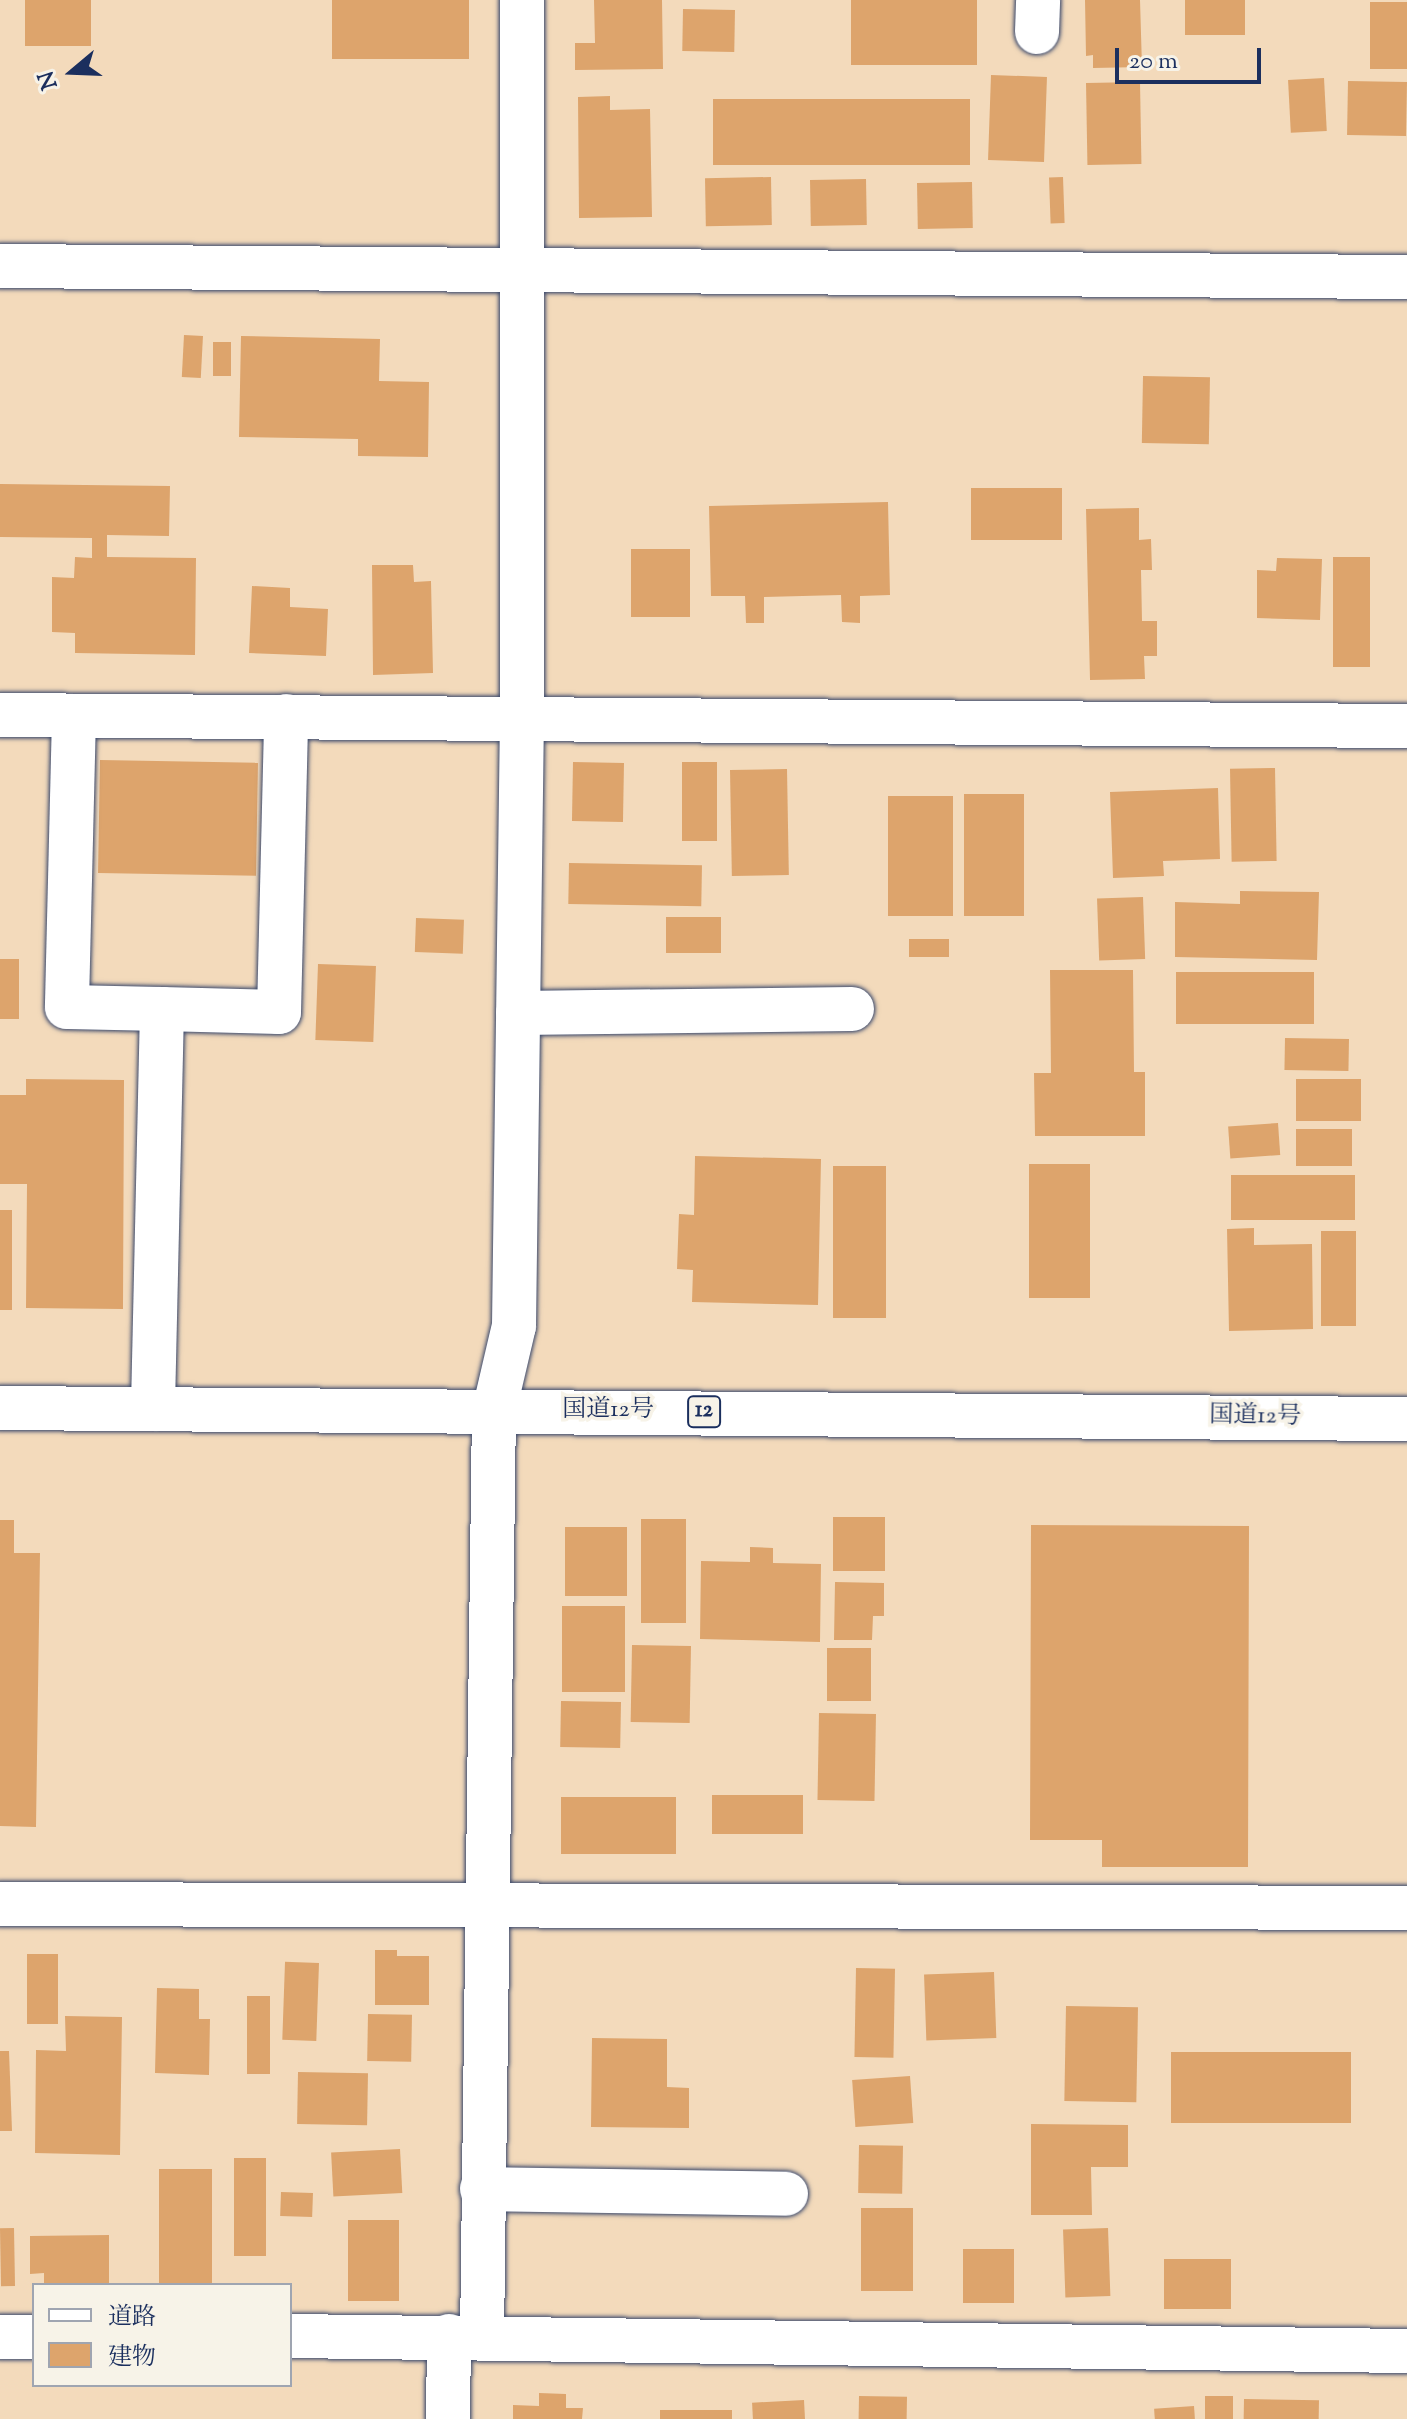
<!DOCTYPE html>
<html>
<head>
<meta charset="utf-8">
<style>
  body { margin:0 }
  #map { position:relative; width:1407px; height:2419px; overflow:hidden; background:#f3dabb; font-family:"Sorts Mill Goudy","Noto Serif JP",serif }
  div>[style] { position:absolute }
  .building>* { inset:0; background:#dda46c; transform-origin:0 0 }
  .roads { filter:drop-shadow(0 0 2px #3b496c) drop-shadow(0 0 2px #3b496c) }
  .minor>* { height:44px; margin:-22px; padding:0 22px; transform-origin:22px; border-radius:22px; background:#fff }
  .highway>* { height:44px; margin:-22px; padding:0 22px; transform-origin:22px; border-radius:22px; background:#fff }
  span { translate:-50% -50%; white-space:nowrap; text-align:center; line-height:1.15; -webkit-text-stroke:7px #f7f3e8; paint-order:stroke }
  .shield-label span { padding:2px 6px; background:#f7f3e8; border:2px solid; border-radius:6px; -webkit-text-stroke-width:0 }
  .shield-label { font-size:22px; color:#1b2f5e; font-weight:700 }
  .street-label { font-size:24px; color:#1b2f5e }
  .legend { position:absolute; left:32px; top:2283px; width:260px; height:104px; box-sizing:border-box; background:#f7f3e8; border:2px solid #9fa5b1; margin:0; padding:10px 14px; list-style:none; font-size:24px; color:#1b2f5e }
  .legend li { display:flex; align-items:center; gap:16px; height:40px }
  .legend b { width:40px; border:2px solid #9fa5b1 }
  .north { position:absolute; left:32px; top:32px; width:80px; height:80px; -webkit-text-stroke:6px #f7f3e8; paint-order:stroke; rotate:251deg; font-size:22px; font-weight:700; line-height:32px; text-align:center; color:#1b2f5e }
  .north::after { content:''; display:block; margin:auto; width:28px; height:36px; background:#1b2f5e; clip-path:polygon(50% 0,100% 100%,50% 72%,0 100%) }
  .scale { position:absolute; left:1115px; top:48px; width:146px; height:36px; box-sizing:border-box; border:4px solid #1b2f5e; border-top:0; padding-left:10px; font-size:24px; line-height:28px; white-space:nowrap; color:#1b2f5e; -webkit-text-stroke:6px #f7f3e8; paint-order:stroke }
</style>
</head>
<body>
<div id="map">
  <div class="building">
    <i style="left:25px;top:0;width:66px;height:46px"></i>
    <i style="left:332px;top:0;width:137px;height:59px"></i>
    <i style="clip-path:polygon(594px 0,662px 0,663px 69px,575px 70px,575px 43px,595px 43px)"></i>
    <i style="left:851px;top:0;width:126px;height:65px"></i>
    <i style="clip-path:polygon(1085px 0,1140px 0,1142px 67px,1093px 68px,1093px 55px,1086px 56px)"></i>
    <i style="left:1185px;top:0;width:60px;height:35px"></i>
    <i style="left:1370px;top:2px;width:37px;height:67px"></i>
    <i style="left:683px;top:9px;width:52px;height:42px;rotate:1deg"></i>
    <i style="left:991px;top:75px;width:56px;height:85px;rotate:2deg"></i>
    <i style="left:1324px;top:78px;width:53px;height:36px;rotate:87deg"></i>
    <i style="left:1348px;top:81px;width:59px;height:54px;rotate:1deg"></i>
    <i style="left:1140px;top:82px;width:82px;height:54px;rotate:89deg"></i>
    <i style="clip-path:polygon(610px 96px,610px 110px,650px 109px,652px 217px,579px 218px,578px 97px)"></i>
    <i style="left:713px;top:99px;width:257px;height:66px"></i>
    <i style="left:771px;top:177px;width:48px;height:66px;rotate:89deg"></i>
    <i style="left:1063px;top:177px;width:46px;height:14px;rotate:88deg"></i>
    <i style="left:866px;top:179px;width:46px;height:56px;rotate:89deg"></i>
    <i style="left:972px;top:182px;width:46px;height:55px;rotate:89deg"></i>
    <i style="left:184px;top:335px;width:19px;height:42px;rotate:3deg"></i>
    <i style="clip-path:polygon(241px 336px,380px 339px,379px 381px,429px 382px,428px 457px,358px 456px,358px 439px,239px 437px)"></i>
    <i style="left:213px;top:342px;width:18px;height:34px"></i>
    <i style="left:1143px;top:376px;width:67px;height:67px;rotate:1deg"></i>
    <i style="clip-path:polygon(0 484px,170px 486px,169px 536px,107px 535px,107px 557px,196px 558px,195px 655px,75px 653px,75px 633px,52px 632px,52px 577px,74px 578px,75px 557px,92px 558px,92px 538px,0 537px)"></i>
    <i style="left:1062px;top:488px;width:52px;height:91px;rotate:90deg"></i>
    <i style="clip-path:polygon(888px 502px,890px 595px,860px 596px,860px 623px,842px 622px,841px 595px,764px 597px,764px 623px,746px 623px,745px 596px,711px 596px,709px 506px)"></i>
    <i style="clip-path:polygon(1139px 508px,1139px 540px,1151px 539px,1152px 570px,1141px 570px,1142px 621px,1157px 621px,1157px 656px,1144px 656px,1145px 679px,1090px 680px,1086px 509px)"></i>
    <i style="left:631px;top:549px;width:59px;height:68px"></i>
    <i style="left:1333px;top:557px;width:37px;height:110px"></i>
    <i style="clip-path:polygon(1277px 558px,1322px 559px,1320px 620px,1257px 618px,1257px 570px,1276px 571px)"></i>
    <i style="clip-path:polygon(372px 565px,413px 565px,414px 582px,431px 581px,433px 673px,373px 675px)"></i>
    <i style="clip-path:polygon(252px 586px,290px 588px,290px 607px,328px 609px,326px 656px,249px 653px)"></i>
    <i style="left:100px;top:760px;width:158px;height:113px;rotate:1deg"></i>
    <i style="left:573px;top:762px;width:51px;height:59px;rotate:1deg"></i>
    <i style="left:682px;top:762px;width:35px;height:79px"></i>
    <i style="left:1275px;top:768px;width:93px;height:45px;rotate:89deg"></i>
    <i style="left:787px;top:769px;width:106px;height:57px;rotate:89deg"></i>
    <i style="clip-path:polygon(1218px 788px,1220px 859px,1163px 861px,1164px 876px,1113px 878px,1110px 792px)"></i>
    <i style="left:964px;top:794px;width:60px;height:122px"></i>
    <i style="left:888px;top:796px;width:65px;height:120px"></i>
    <i style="left:569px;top:863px;width:133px;height:41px;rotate:1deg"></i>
    <i style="clip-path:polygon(1240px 891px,1319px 892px,1317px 960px,1175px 957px,1175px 902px,1240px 904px)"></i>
    <i style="left:1143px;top:897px;width:62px;height:46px;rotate:88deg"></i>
    <i style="left:666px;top:917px;width:55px;height:36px"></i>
    <i style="left:416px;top:918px;width:48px;height:34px;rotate:2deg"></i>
    <i style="left:909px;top:939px;width:40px;height:18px"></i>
    <i style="left:0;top:959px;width:19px;height:60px"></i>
    <i style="left:318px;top:964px;width:58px;height:76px;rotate:2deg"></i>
    <i style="clip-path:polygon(1050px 970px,1133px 970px,1134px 1072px,1145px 1072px,1145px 1136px,1035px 1136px,1034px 1073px,1051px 1073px)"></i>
    <i style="left:1176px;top:972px;width:138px;height:52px"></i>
    <i style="left:1285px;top:1038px;width:64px;height:32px;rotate:1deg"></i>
    <i style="clip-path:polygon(26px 1079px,124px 1080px,123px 1309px,26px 1308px,27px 1184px,0 1184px,0 1095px,26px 1095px)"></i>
    <i style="left:1296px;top:1079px;width:65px;height:42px"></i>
    <i style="left:1278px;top:1123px;width:32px;height:50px;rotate:86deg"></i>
    <i style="left:1352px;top:1129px;width:37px;height:56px;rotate:90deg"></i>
    <i style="clip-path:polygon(695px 1156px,821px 1159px,818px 1305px,692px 1302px,693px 1270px,677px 1269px,679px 1214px,694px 1215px)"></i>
    <i style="left:1029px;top:1164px;width:61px;height:134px"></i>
    <i style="left:833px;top:1166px;width:53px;height:152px"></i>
    <i style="left:1231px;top:1175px;width:124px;height:45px"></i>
    <i style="left:0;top:1210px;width:12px;height:100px"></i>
    <i style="clip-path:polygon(1254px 1228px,1254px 1245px,1312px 1244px,1313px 1329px,1229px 1331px,1227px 1229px)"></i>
    <i style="left:1321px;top:1231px;width:35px;height:95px"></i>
    <i style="left:885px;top:1517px;width:54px;height:52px;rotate:90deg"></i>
    <i style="left:641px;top:1519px;width:45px;height:104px"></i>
    <i style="clip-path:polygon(0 1520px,14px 1520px,14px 1553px,40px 1553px,36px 1827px,0 1826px)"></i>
    <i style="clip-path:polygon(1031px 1525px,1249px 1526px,1248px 1867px,1102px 1867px,1102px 1840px,1030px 1840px)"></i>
    <i style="left:627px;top:1527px;width:69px;height:62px;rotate:90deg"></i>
    <i style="clip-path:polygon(750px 1547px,773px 1548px,773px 1563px,821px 1564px,820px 1642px,700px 1639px,701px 1561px,750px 1562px)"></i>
    <i style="clip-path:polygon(835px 1582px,884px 1583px,884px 1616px,873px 1616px,872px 1640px,834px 1640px)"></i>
    <i style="left:562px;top:1606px;width:63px;height:86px"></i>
    <i style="left:632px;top:1645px;width:59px;height:77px;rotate:1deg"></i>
    <i style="left:827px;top:1648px;width:44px;height:53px"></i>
    <i style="left:561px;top:1701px;width:60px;height:46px;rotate:1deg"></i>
    <i style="left:819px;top:1713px;width:57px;height:87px;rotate:1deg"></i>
    <i style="left:803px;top:1795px;width:39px;height:91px;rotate:90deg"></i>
    <i style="left:561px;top:1797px;width:115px;height:57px"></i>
    <i style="clip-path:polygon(375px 1950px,397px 1950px,397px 1956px,429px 1956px,429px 2005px,375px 2005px)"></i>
    <i style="left:27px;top:1954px;width:31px;height:70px"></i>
    <i style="left:319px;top:1963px;width:78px;height:34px;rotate:92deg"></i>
    <i style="left:856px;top:1968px;width:39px;height:89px;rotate:1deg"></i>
    <i style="left:994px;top:1972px;width:66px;height:70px;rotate:88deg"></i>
    <i style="clip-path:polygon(157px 1988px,199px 1989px,199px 2019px,210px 2019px,209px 2075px,155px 2073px)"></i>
    <i style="left:247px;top:1996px;width:23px;height:78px"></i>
    <i style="left:1066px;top:2006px;width:72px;height:95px;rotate:1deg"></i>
    <i style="left:368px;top:2014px;width:44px;height:47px;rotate:1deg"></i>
    <i style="clip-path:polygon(65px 2016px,122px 2017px,120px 2155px,35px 2153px,36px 2050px,66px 2051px)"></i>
    <i style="clip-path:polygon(592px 2038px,667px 2039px,667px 2087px,689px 2088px,689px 2128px,591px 2127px)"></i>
    <i style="clip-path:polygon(0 2051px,9px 2051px,12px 2131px,0 2131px)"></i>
    <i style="left:1171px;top:2052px;width:180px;height:71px"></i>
    <i style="left:298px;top:2072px;width:70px;height:52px;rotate:1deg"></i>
    <i style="left:910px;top:2076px;width:47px;height:58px;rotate:86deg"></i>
    <i style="clip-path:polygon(1031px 2124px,1128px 2125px,1128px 2167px,1091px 2167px,1092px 2215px,1031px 2215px)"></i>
    <i style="left:859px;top:2145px;width:44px;height:48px;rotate:1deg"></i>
    <i style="left:400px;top:2149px;width:44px;height:69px;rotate:87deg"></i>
    <i style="left:234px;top:2158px;width:32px;height:98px"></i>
    <i style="left:159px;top:2169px;width:53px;height:116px"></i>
    <i style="left:281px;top:2192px;width:32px;height:24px;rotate:2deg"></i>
    <i style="left:861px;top:2208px;width:52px;height:83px"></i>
    <i style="left:348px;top:2220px;width:51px;height:81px"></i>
    <i style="left:14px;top:2228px;width:58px;height:14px;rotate:89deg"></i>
    <i style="left:1108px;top:2228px;width:68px;height:45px;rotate:88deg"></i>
    <i style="clip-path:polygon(109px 2235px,109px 2285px,44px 2285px,44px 2273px,30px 2274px,30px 2236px)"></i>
    <i style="left:1014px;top:2249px;width:54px;height:51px;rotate:90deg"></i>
    <i style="left:1164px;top:2259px;width:67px;height:50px"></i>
    <i style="clip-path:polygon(539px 2393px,566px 2394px,566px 2408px,583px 2408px,582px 2419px,513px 2419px,513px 2405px,539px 2406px)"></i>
    <i style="left:859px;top:2396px;width:48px;height:23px;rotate:1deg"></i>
    <i style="left:1205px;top:2396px;width:28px;height:23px"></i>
    <i style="left:1244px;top:2399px;width:75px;height:20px;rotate:1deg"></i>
    <i style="left:804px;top:2400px;width:19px;height:52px;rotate:87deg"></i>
    <i style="left:1194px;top:2406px;width:13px;height:40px;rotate:86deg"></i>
    <i style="left:660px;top:2410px;width:72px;height:9px"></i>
  </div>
  <div class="roads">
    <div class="minor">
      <i style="left:1037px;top:32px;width:32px;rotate:-88deg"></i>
      <i style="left:0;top:266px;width:1407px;rotate:0.45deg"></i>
      <i style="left:0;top:715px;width:1407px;rotate:0.45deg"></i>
      <i style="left:74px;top:716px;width:291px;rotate:91.4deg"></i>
      <i style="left:67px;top:1007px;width:95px;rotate:1.2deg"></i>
      <i style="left:162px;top:1009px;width:400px;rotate:91.3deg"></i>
      <i style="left:162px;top:1009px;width:117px;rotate:1.5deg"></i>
      <i style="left:279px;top:1012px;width:296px;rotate:-88.6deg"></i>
      <i style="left:518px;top:1013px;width:334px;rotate:-0.7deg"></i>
      <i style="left:0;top:1904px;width:1407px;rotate:0.16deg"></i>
      <i style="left:482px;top:2189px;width:304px;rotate:0.9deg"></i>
      <i style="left:290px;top:2336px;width:1117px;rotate:0.77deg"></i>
      <i style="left:0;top:2337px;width:34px"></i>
      <i style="left:482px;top:2338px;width:927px;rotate:-89.26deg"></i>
      <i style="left:494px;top:1411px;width:87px;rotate:-76.8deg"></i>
      <i style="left:514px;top:1326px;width:609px;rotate:-89.25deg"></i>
      <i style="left:522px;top:717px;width:717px;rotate:-90deg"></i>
      <i style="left:448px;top:2419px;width:83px;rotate:-89.3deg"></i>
    </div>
    <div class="highway">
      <i style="left:0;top:1408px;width:1407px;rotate:0.45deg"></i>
    </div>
  </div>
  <div class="shield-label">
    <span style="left:704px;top:1412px">12</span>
  </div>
  <div class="street-label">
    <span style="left:608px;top:1411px">国道12号</span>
    <span style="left:1255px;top:1417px;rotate:1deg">国道12号</span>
  </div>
  <ul class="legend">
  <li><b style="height:10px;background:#fff"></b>道路</li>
  <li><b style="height:22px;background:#dda46c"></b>建物</li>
  </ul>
  <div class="north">N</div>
  <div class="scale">20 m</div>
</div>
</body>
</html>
